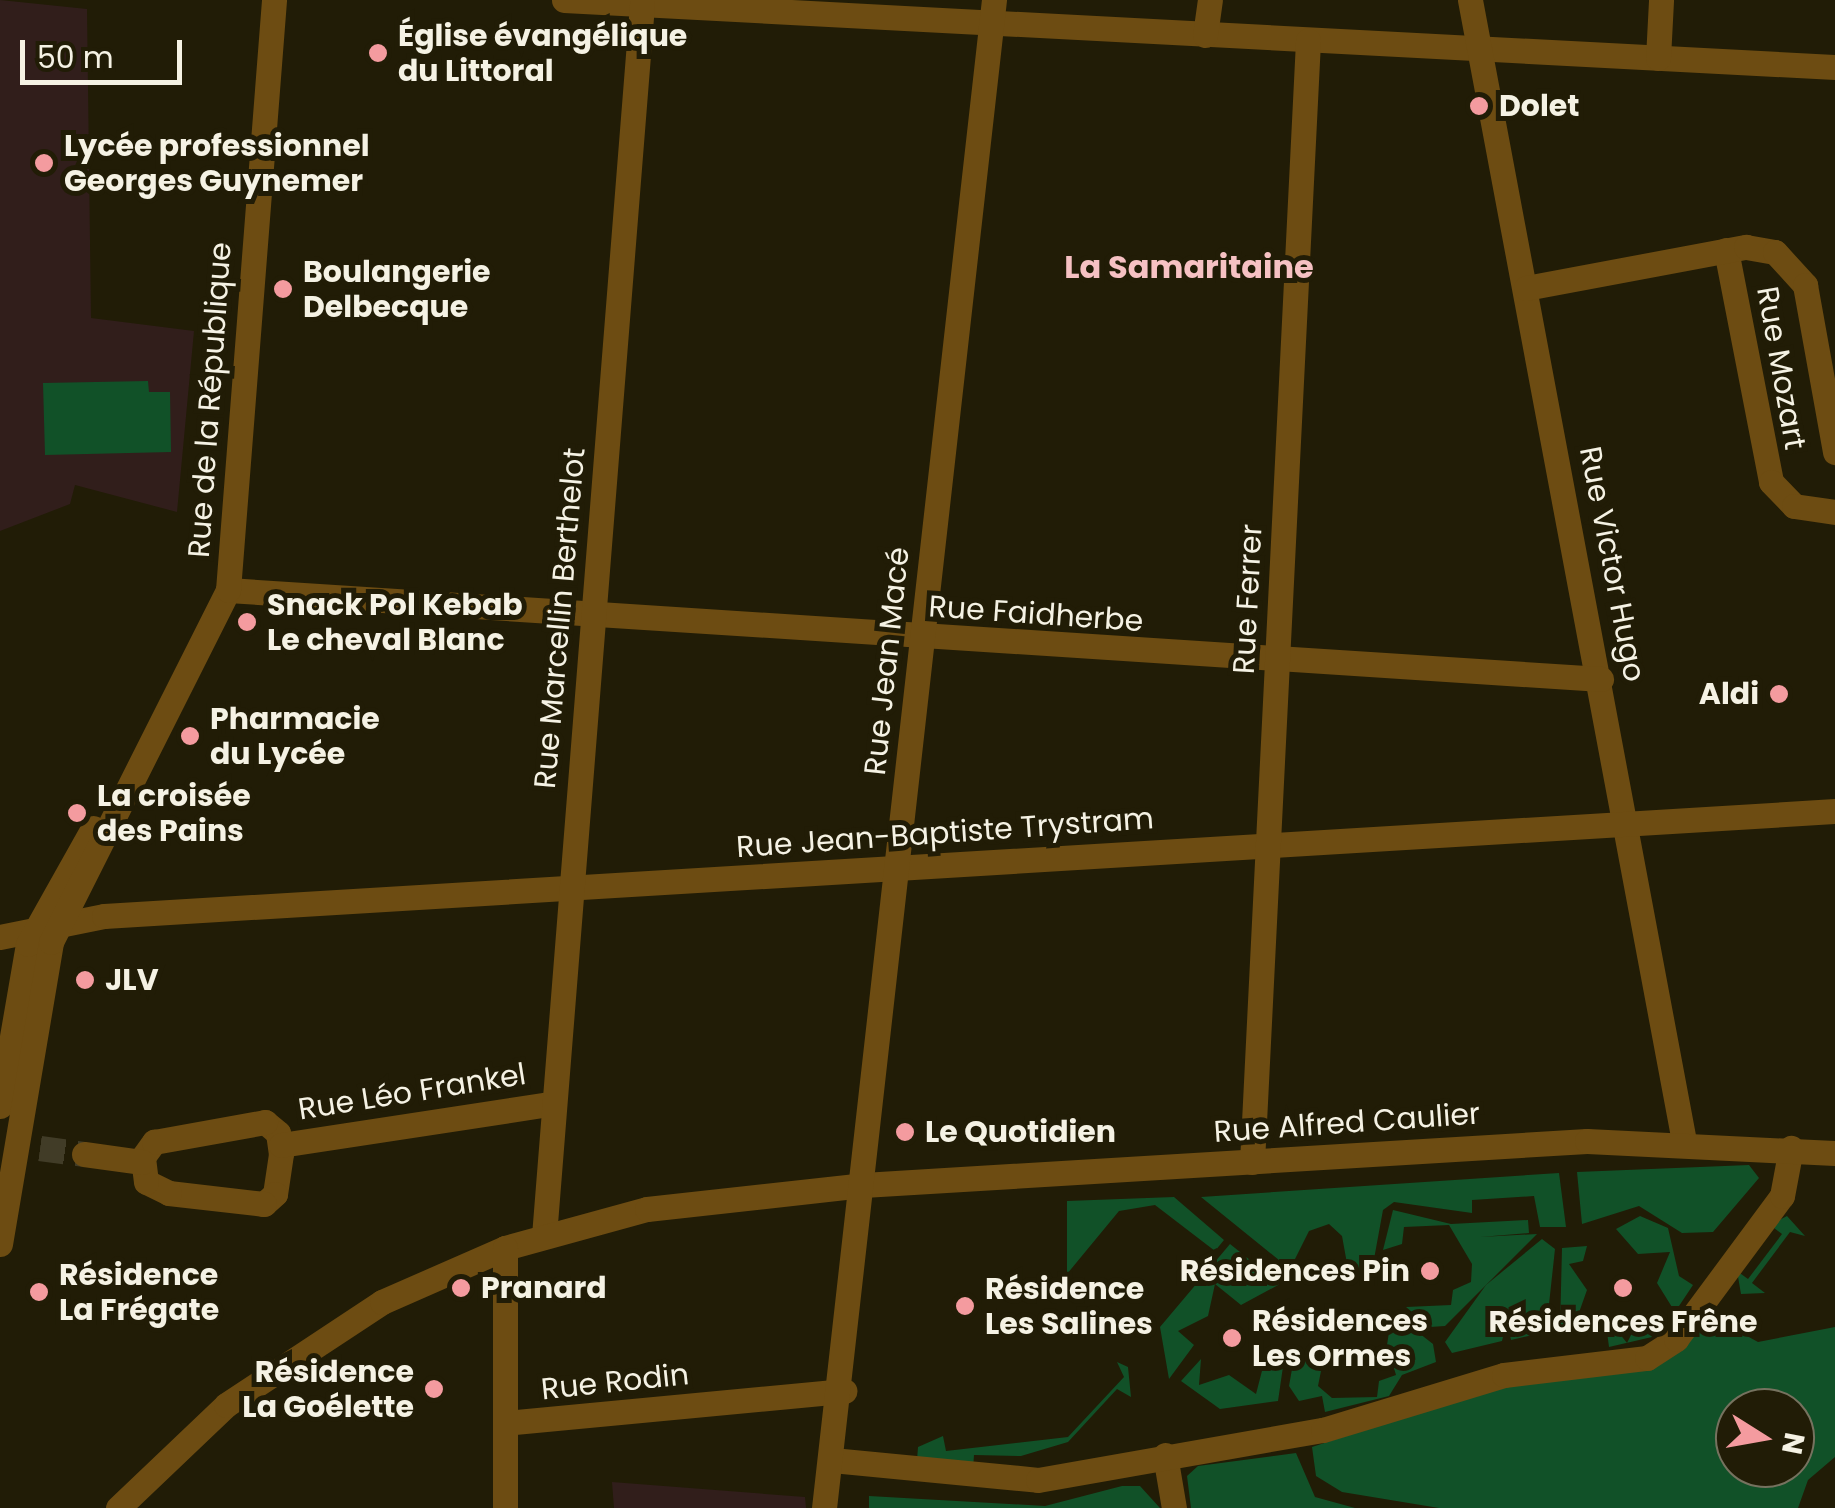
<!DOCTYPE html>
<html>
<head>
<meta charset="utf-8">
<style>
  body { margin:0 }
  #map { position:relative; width:1835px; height:1508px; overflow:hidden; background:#211c06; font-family:Poppins,sans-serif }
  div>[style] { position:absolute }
  .education>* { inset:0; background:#311e1b }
  .green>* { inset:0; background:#115128 }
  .minor-tunnel>* { height:25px; margin-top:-12.5px; transform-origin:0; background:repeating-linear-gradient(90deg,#413c27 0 25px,transparent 0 37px) }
  .minor>* { height:25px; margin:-12.5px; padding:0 12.5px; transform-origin:12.5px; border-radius:12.5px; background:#6d4c12 }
  .dots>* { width:28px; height:28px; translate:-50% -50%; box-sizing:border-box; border:5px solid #211c06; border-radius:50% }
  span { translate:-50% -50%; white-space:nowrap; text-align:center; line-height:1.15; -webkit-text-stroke:10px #211c06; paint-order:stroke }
  .poi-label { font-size:30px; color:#f5f2e4; font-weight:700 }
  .left { translate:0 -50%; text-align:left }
  .right { translate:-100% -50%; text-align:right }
  .street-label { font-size:30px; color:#f5f2e4 }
  .neighbourhood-label { font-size:32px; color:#f6c1c3; font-weight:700 }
  .north { position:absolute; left:1715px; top:1388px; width:100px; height:100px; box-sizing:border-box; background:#211c06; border:2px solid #76725f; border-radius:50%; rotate:101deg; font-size:28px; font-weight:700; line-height:40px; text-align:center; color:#f5f2e4 }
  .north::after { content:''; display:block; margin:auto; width:35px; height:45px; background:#f49b9f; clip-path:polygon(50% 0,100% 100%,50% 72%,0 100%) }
  .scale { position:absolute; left:20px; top:40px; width:162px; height:45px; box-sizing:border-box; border:5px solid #f5f2e4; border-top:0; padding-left:12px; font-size:30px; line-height:35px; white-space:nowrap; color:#f5f2e4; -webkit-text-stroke:8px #211c06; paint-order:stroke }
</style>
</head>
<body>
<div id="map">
  <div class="education">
    <i style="clip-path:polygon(0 0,87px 9px,91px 318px,194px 331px,177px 512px,75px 485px,70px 504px,0 531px)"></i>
    <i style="clip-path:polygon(612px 1482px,805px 1497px,806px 1508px,614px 1508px)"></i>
  </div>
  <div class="green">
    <i style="clip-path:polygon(148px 381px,149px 392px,170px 392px,171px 452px,45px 455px,43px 383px)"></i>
    <i style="clip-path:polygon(1749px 1165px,1759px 1178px,1713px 1232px,1682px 1233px,1639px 1206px,1582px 1224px,1577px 1172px)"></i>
    <i style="clip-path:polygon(1559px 1173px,1566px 1227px,1540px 1227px,1534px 1196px,1472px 1200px,1472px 1213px,1394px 1202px,1383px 1210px,1372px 1270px,1350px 1280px,1342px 1236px,1329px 1224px,1309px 1231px,1290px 1269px,1201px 1197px)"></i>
    <i style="clip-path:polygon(1174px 1197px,1224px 1240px,1215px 1251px,1155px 1205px,1119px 1211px,1067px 1274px,1067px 1201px)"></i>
    <i style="clip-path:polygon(1393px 1210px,1451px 1224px,1528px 1220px,1529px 1233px,1480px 1237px,1537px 1234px,1445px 1326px,1430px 1327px,1406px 1307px,1451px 1305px,1453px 1290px,1471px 1282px,1472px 1264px,1449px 1225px,1404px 1227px,1402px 1244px,1383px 1250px)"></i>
    <i style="clip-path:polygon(1640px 1216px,1668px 1228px,1679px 1276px,1693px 1285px,1675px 1312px,1657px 1283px,1670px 1252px,1638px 1254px,1616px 1229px)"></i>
    <i style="clip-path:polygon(1787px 1216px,1805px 1236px,1790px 1232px,1752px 1283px,1765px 1293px,1741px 1294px,1737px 1271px,1748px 1279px,1782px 1234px,1770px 1225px)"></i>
    <i style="clip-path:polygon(1542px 1239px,1555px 1249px,1546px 1332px,1511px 1340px,1507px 1320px,1502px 1341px,1452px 1353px,1445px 1342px,1486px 1285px)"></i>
    <i style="clip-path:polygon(1230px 1244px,1280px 1284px,1241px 1305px,1215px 1284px,1208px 1316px,1178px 1331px,1194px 1345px,1169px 1379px,1160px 1327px)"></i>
    <i style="clip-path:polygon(1587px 1246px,1583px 1261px,1569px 1264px,1587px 1290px,1576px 1321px,1607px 1318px,1627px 1343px,1639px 1319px,1652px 1337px,1609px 1347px,1607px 1332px,1560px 1329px,1562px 1248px)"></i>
    <i style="clip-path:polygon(1392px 1312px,1433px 1344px,1436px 1362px,1402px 1375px,1389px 1396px,1325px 1412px,1322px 1396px,1299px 1401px,1289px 1386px,1295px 1352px,1321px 1371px,1318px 1386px,1332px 1398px,1377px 1397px,1379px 1381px,1396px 1375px,1387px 1345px)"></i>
    <i style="clip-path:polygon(evenodd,1705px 1313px,1758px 1342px,1835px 1327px,1835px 1457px,1808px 1480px,1798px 1508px,1439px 1508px,1342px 1492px,1316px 1476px,1312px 1447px,1493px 1388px,1657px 1364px,1705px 1313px,1735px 1408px,1795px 1408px,1795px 1468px,1735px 1468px,1735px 1408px)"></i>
    <i style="clip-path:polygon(1285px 1353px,1278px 1401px,1220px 1409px,1181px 1381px,1201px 1359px,1199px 1385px,1229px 1375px,1256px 1394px,1264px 1363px)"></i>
    <i style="clip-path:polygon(1117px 1362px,1128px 1367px,1131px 1397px,1117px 1389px,1068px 1442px,1021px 1456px,974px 1455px,973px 1469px,917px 1460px,918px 1447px,943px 1436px,946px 1451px,1068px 1437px,1124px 1377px)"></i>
    <i style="clip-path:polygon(1296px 1453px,1315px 1497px,1355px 1508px,1191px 1508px,1187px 1476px,1198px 1466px)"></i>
    <i style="clip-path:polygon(1122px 1486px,1140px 1486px,1160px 1508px,869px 1508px,869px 1496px,1045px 1506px)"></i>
  </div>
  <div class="minor-tunnel">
    <i style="left:40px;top:1148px;width:44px;rotate:7.8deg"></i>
  </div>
  <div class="minor">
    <i style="left:564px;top:0;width:1273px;rotate:3.02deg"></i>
    <i style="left:1470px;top:0;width:1161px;rotate:79.38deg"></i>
    <i style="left:1205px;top:35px;width:35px;rotate:-82deg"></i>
    <i style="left:1658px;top:58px;width:58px;rotate:-87deg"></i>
    <i style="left:1726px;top:250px;width:236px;rotate:79deg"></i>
    <i style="left:1771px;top:482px;width:33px;rotate:46deg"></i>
    <i style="left:1794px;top:506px;width:41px;rotate:8.3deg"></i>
    <i style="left:1526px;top:288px;width:224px;rotate:-10.6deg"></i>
    <i style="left:1746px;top:247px;width:29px;rotate:10deg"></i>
    <i style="left:1775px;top:252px;width:45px;rotate:47.7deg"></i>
    <i style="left:1805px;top:285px;width:170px;rotate:79.8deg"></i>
    <i style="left:228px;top:590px;width:1376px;rotate:3.71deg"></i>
    <i style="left:0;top:937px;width:106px;rotate:-11.4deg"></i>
    <i style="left:104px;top:916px;width:1734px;rotate:-3.47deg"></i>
    <i style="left:0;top:1106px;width:164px;rotate:-80.2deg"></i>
    <i style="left:28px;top:944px;width:133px;rotate:-60.7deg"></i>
    <i style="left:265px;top:1122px;width:17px;rotate:40deg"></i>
    <i style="left:278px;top:1133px;width:21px;rotate:82deg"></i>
    <i style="left:281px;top:1154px;width:40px;rotate:98.5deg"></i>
    <i style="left:275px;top:1194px;width:15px;rotate:138deg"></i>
    <i style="left:264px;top:1204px;width:96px;rotate:-173.4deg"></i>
    <i style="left:169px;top:1193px;width:25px;rotate:-154deg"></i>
    <i style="left:146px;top:1182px;width:25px;rotate:-97deg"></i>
    <i style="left:143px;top:1157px;width:19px;rotate:-54deg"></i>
    <i style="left:154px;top:1142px;width:113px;rotate:-10.2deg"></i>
    <i style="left:281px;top:1145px;width:276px;rotate:-8.7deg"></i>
    <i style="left:84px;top:1154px;width:59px;rotate:7.9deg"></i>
    <i style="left:1252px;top:1162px;width:1123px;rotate:-87.14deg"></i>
    <i style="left:544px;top:1236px;width:1235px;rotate:-85.45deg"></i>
    <i style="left:0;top:1244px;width:306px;rotate:-80.4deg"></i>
    <i style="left:51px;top:942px;width:394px;rotate:-63.3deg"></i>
    <i style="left:228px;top:590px;width:592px;rotate:-85.54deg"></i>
    <i style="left:505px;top:1423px;width:341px;rotate:-5.4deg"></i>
    <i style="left:1165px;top:1455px;width:54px;rotate:80.4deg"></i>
    <i style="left:832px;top:1460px;width:207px;rotate:5.5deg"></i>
    <i style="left:1038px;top:1480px;width:289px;rotate:-10deg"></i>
    <i style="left:1323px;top:1430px;width:189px;rotate:-16.9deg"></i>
    <i style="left:1504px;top:1375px;width:144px;rotate:-6.8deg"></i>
    <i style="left:1647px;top:1358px;width:35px;rotate:-33deg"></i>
    <i style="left:1676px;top:1339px;width:178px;rotate:-53.5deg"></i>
    <i style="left:1782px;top:1196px;width:49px;rotate:-79.4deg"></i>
    <i style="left:118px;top:1508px;width:149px;rotate:-43.6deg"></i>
    <i style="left:226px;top:1405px;width:187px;rotate:-33.4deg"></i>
    <i style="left:382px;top:1302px;width:134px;rotate:-23.7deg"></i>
    <i style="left:505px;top:1248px;width:147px;rotate:-15.4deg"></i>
    <i style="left:647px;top:1209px;width:217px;rotate:-6.3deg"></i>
    <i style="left:863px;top:1185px;width:725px;rotate:-3.48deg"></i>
    <i style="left:1587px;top:1141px;width:248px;rotate:2.8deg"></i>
    <i style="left:505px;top:1508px;width:260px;rotate:-90deg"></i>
    <i style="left:824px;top:1508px;width:1518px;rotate:-83.57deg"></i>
  </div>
  <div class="dots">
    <i style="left:378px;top:53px;background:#f49b9f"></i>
    <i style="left:1479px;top:106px;background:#f49b9f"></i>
    <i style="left:44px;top:163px;background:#f49b9f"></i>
    <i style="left:283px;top:289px;background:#f49b9f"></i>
    <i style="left:247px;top:622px;background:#f49b9f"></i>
    <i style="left:1779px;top:694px;background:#f49b9f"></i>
    <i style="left:190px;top:736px;background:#f49b9f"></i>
    <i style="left:77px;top:813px;background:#f49b9f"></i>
    <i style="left:85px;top:980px;background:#f49b9f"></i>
    <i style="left:905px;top:1132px;background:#f49b9f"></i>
    <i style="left:1430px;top:1271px;background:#f49b9f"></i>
    <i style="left:461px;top:1288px;background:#f49b9f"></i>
    <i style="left:1623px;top:1288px;background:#f49b9f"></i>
    <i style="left:39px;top:1292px;background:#f49b9f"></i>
    <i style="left:965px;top:1306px;background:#f49b9f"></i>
    <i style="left:1232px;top:1338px;background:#f49b9f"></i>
    <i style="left:434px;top:1389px;background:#f49b9f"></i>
  </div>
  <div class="poi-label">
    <span class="left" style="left:398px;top:53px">Église évangélique<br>du Littoral</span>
    <span class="left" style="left:1499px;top:106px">Dolet</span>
    <span class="left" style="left:64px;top:163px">Lycée professionnel<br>Georges Guynemer</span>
    <span class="left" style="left:303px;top:289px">Boulangerie<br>Delbecque</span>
    <span class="left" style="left:267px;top:622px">Snack Pol Kebab<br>Le cheval Blanc</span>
    <span class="right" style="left:1759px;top:694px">Aldi</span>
    <span class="left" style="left:210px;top:736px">Pharmacie<br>du Lycée</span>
    <span class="left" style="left:97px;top:813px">La croisée<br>des Pains</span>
    <span class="left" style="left:105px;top:980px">JLV</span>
    <span class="left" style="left:925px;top:1132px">Le Quotidien</span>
    <span class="right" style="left:1410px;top:1271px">Résidences Pin</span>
    <span class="left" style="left:59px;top:1292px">Résidence<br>La Frégate</span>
    <span class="left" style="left:481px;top:1288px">Pranard</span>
    <span class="left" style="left:985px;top:1306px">Résidence<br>Les Salines</span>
    <span class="left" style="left:1252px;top:1338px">Résidences<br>Les Ormes</span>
    <span style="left:1623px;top:1322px">Résidences Frêne</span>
    <span class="right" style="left:414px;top:1389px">Résidence<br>La Goélette</span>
  </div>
  <div class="street-label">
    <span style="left:1781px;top:368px;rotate:80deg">Rue Mozart</span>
    <span style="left:210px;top:400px;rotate:-86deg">Rue de la République</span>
    <span style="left:1612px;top:564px;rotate:79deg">Rue Victor Hugo</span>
    <span style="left:1248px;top:599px;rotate:-87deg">Rue Ferrer</span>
    <span style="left:1036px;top:614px;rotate:4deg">Rue Faidherbe</span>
    <span style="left:560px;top:618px;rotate:-85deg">Rue Marcellin Berthelot</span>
    <span style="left:887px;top:661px;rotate:-84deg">Rue Jean Macé</span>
    <span style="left:945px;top:833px;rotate:-4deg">Rue Jean-Baptiste Trystram</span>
    <span style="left:412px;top:1092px;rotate:-9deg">Rue Léo Frankel</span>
    <span style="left:1347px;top:1123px;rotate:-4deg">Rue Alfred Caulier</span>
    <span style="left:615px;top:1382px;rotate:-6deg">Rue Rodin</span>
  </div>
  <div class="neighbourhood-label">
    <span style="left:1189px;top:267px">La Samaritaine</span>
  </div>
  <div class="north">N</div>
  <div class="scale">50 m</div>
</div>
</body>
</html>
